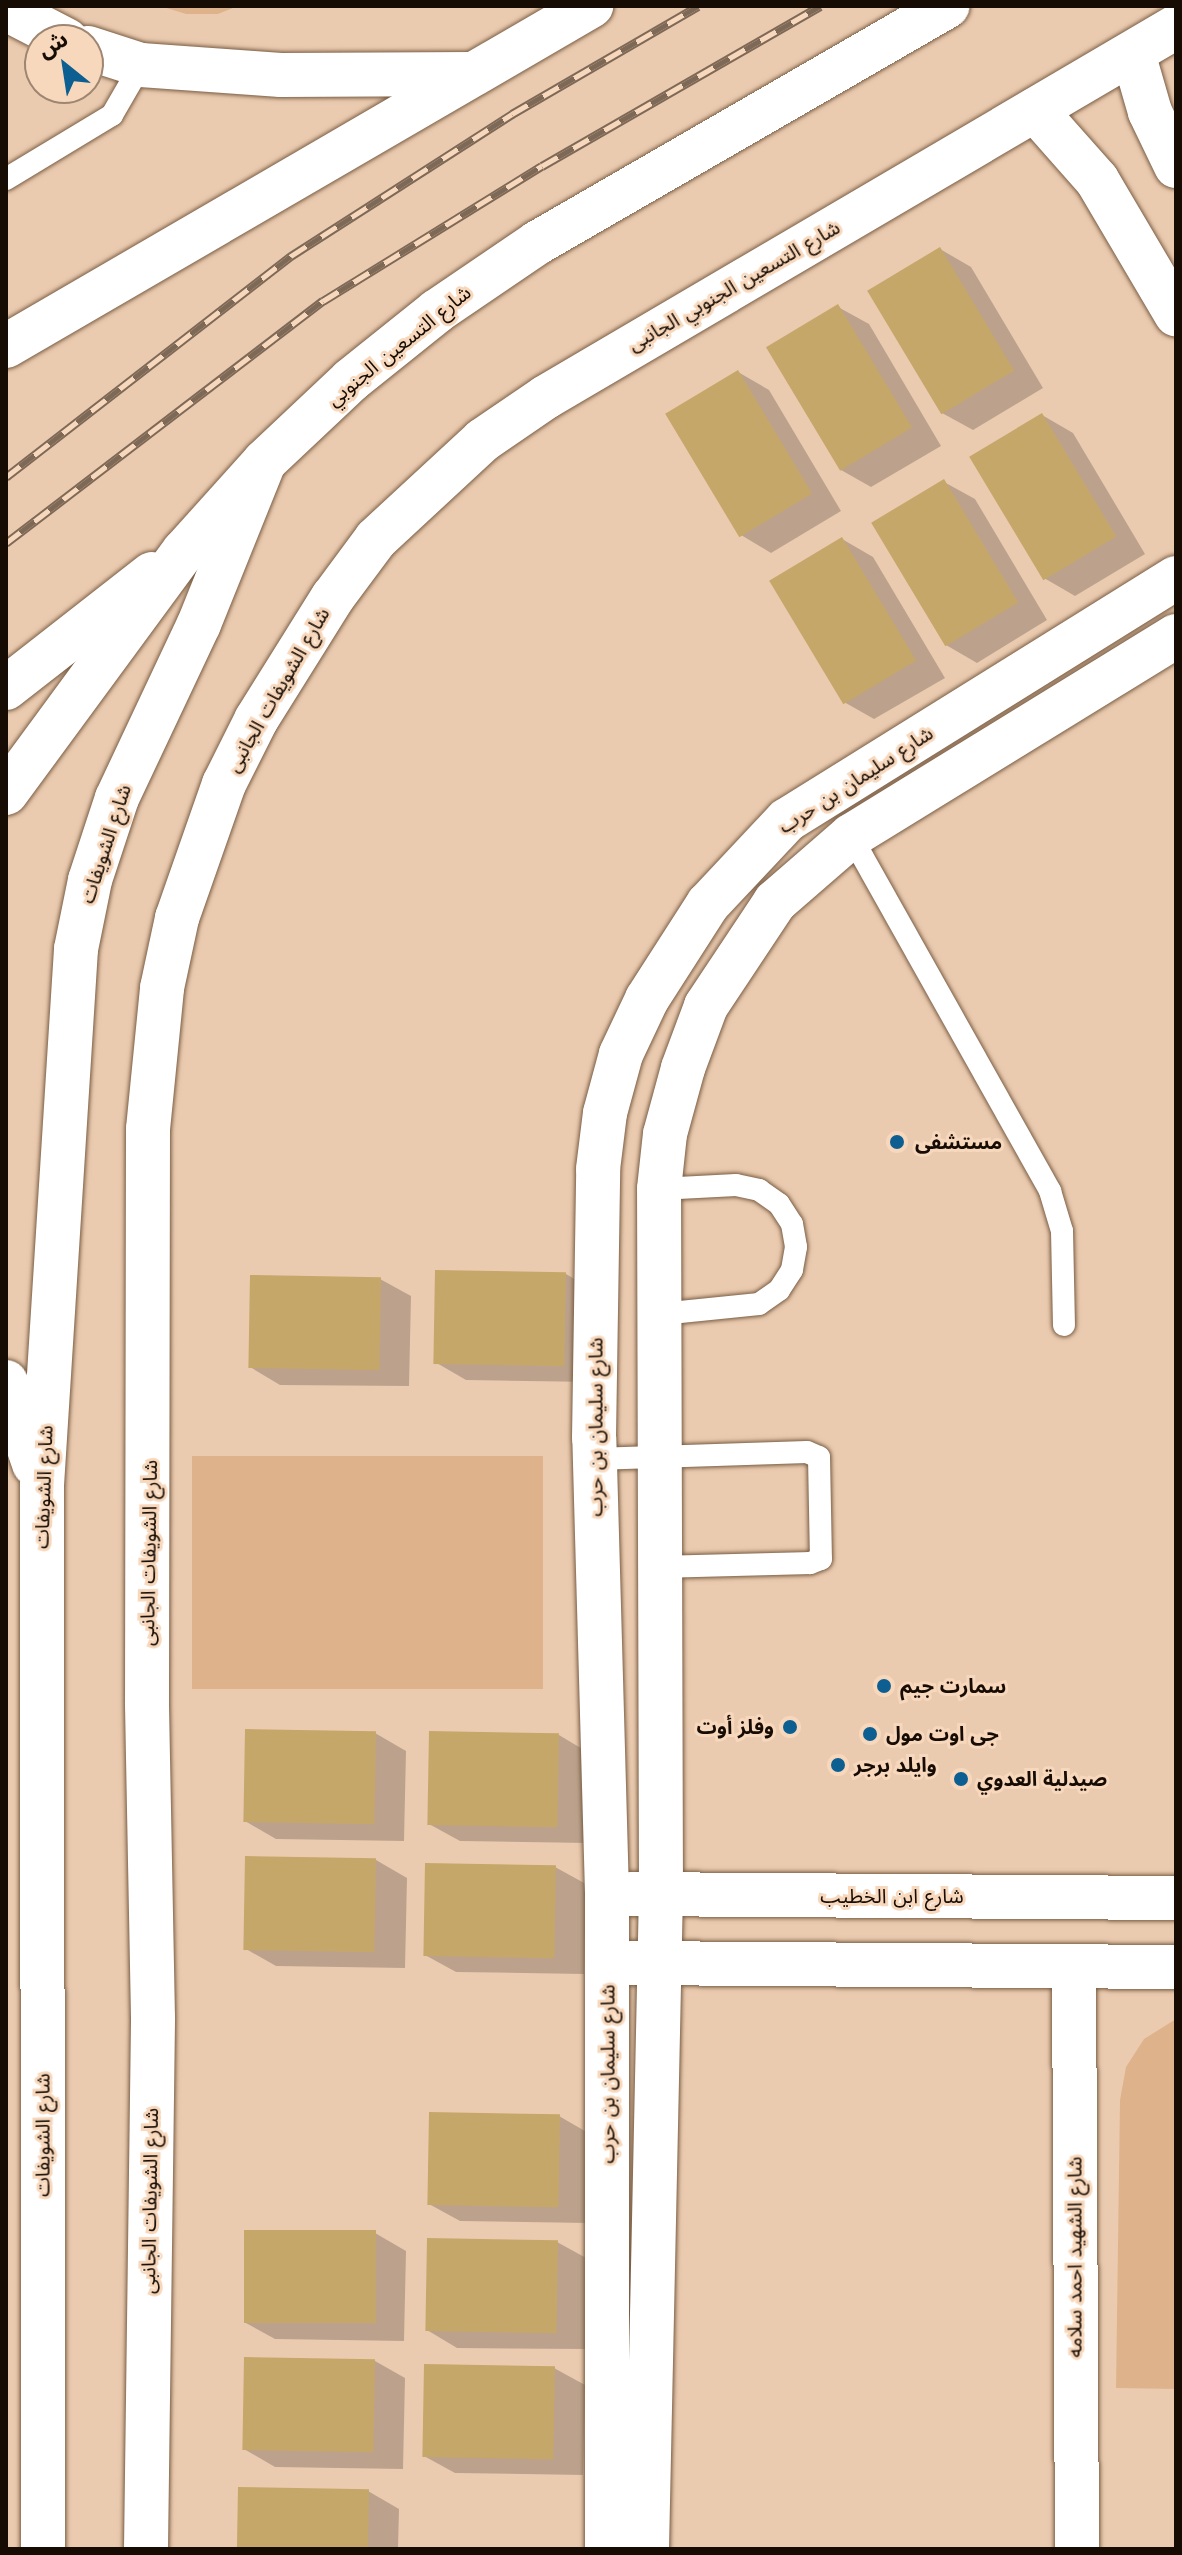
<!DOCTYPE html>
<html>
<head>
<meta charset="utf-8">
<style>
  body { margin:0 }
  #map { position:relative; width:1182px; height:2555px; overflow:hidden; background:#ebcbaf; font-family:"Work Sans","Noto Sans Arabic",sans-serif }
  div>[style] { position:absolute }
  .green>* { inset:0; background:#deb38c; transform-origin:0 0 }
  .shadow>* { inset:0; background:#0003 }
  .building>* { inset:0; background:#c6a76a; transform-origin:0 0 }
  .roads { filter:drop-shadow(0 0 2px #795d44) drop-shadow(0 0 2px #795d44) }
  .service>* { height:22px; margin:-11px; padding:0 11px; transform-origin:11px; border-radius:11px; background:#fff }
  .minor>* { height:44px; margin:-22px; padding:0 22px; transform-origin:22px; border-radius:22px; background:#fff }
  .tertiary>* { height:44px; margin:-22px; padding:0 22px; transform-origin:22px; border-radius:22px; background:#fff }
  .secondary>* { height:44px; margin:-22px; padding:0 22px; transform-origin:22px; border-radius:22px; background:#fff }
  .trunk>* { height:44px; margin:-22px; padding:0 22px; transform-origin:22px; border-radius:22px; background:#fff }
  .rail>* { height:9px; margin-top:-4.5px; transform-origin:0; background:repeating-linear-gradient(90deg,#f8d8bc 0 18px,#7e6957 0 36px); box-sizing:border-box; border-block:2px solid #7e6957 }
  .dots>* { width:22px; height:22px; translate:-50% -50%; box-sizing:border-box; border:4px solid #f8d8bc; border-radius:50% }
  span { translate:-50% -50%; white-space:nowrap; text-align:center; line-height:1.15; -webkit-text-stroke:6px #f8d8bc; paint-order:stroke }
  .street-label { font-size:20px; color:#170c04 }
  .poi-label { font-size:20px; color:#170c04; font-weight:700 }
  .left { translate:0 -50%; text-align:left }
  .right { translate:-100% -50%; text-align:right }
  .frame { position:absolute; inset:0; border:8px solid #170c04; pointer-events:none }
  .north { position:absolute; left:24px; top:24px; width:80px; height:80px; box-sizing:border-box; background:#f8d8bc; border:2px solid #9e8672; border-radius:50%; rotate:330deg; font-size:22px; font-weight:700; line-height:32px; text-align:center; color:#170c04 }
  .north::after { content:''; display:block; margin:auto; width:28px; height:36px; background:#0d5f91; clip-path:polygon(50% 0,100% 100%,50% 72%,0 100%) }
</style>
</head>
<body>
<div id="map">
  <div class="green">
    <i style="clip-path:polygon(160px 6px,238px 6px,218px 14px,186px 14px)"></i>
    <i style="left:192px;top:1456px;width:351px;height:233px"></i>
    <i style="clip-path:polygon(1176px 2019px,1176px 2389px,1116px 2388px,1120px 2100px,1126px 2067px,1144px 2039px)"></i>
  </div>
  <div class="shadow">
    <i style="clip-path:polygon(940px 249px,971px 267px,1043px 388px,973px 430px,942px 413px)"></i>
    <i style="clip-path:polygon(838px 307px,869px 324px,941px 446px,871px 487px,841px 470px)"></i>
    <i style="clip-path:polygon(738px 372px,769px 390px,841px 511px,771px 553px,741px 535px)"></i>
    <i style="clip-path:polygon(1042px 415px,1073px 433px,1145px 554px,1075px 596px,1044px 578px,972px 457px)"></i>
    <i style="clip-path:polygon(944px 482px,975px 499px,1047px 620px,977px 663px,946px 645px)"></i>
    <i style="clip-path:polygon(842px 539px,873px 557px,945px 678px,874px 719px,844px 702px)"></i>
    <i style="clip-path:polygon(566px 1274px,596px 1292px,594px 1382px,466px 1380px,435px 1362px)"></i>
    <i style="clip-path:polygon(380px 1279px,411px 1296px,409px 1386px,280px 1385px,250px 1367px)"></i>
    <i style="clip-path:polygon(375px 1733px,406px 1751px,404px 1841px,276px 1839px,245px 1821px)"></i>
    <i style="clip-path:polygon(559px 1735px,589px 1753px,588px 1843px,460px 1841px,429px 1824px)"></i>
    <i style="clip-path:polygon(376px 1860px,407px 1878px,405px 1968px,276px 1966px,246px 1949px)"></i>
    <i style="clip-path:polygon(555px 1867px,586px 1884px,584px 1974px,456px 1972px,425px 1955px)"></i>
    <i style="clip-path:polygon(559px 2116px,590px 2134px,588px 2223px,460px 2221px,429px 2204px)"></i>
    <i style="clip-path:polygon(375px 2233px,406px 2251px,404px 2341px,275px 2339px,244px 2322px)"></i>
    <i style="clip-path:polygon(557px 2242px,588px 2259px,586px 2349px,457px 2348px,427px 2330px)"></i>
    <i style="clip-path:polygon(375px 2361px,405px 2378px,403px 2469px,275px 2467px,244px 2449px)"></i>
    <i style="clip-path:polygon(554px 2368px,585px 2385px,583px 2475px,455px 2473px,424px 2456px)"></i>
    <i style="clip-path:polygon(368px 2491px,399px 2509px,398px 2549px,239px 2549px)"></i>
  </div>
  <div class="building">
    <i style="left:940px;top:247px;width:144px;height:85px;rotate:59deg"></i>
    <i style="left:838px;top:304px;width:144px;height:84px;rotate:59deg"></i>
    <i style="left:738px;top:370px;width:144px;height:85px;rotate:59deg"></i>
    <i style="left:1042px;top:413px;width:144px;height:85px;rotate:59deg"></i>
    <i style="left:944px;top:479px;width:144px;height:85px;rotate:59deg"></i>
    <i style="left:842px;top:537px;width:144px;height:85px;rotate:59deg"></i>
    <i style="left:435px;top:1270px;width:131px;height:94px;rotate:1deg"></i>
    <i style="left:250px;top:1275px;width:131px;height:93px;rotate:1deg"></i>
    <i style="left:245px;top:1729px;width:131px;height:93px;rotate:1deg"></i>
    <i style="left:429px;top:1731px;width:130px;height:94px;rotate:1deg"></i>
    <i style="left:245px;top:1856px;width:131px;height:94px;rotate:1deg"></i>
    <i style="left:425px;top:1863px;width:131px;height:93px;rotate:1deg"></i>
    <i style="left:429px;top:2112px;width:131px;height:93px;rotate:1deg"></i>
    <i style="left:244px;top:2230px;width:132px;height:93px"></i>
    <i style="left:427px;top:2238px;width:131px;height:93px;rotate:1deg"></i>
    <i style="left:244px;top:2357px;width:131px;height:93px;rotate:1deg"></i>
    <i style="left:424px;top:2364px;width:131px;height:93px;rotate:1deg"></i>
    <i style="left:238px;top:2487px;width:131px;height:62px;rotate:1deg"></i>
  </div>
  <div class="roads">
    <div class="service">
      <i style="left:6px;top:179px;width:124px;rotate:-31.1deg"></i>
      <i style="left:112px;top:115px;width:58px;rotate:-59.9deg"></i>
      <i style="left:851px;top:836px;width:407px;rotate:60.7deg"></i>
      <i style="left:1050px;top:1191px;width:42px;rotate:73.3deg"></i>
      <i style="left:1062px;top:1231px;width:94px;rotate:88.8deg"></i>
      <i style="left:659px;top:1189px;width:77px;rotate:-3deg"></i>
      <i style="left:736px;top:1185px;width:24px;rotate:12deg"></i>
      <i style="left:759px;top:1190px;width:24px;rotate:35deg"></i>
      <i style="left:779px;top:1204px;width:24px;rotate:57deg"></i>
      <i style="left:792px;top:1224px;width:23px;rotate:80deg"></i>
      <i style="left:796px;top:1247px;width:23px;rotate:100deg"></i>
      <i style="left:792px;top:1270px;width:24px;rotate:123deg"></i>
      <i style="left:779px;top:1290px;width:24px;rotate:145deg"></i>
      <i style="left:759px;top:1304px;width:99px;rotate:174.2deg"></i>
      <i style="left:594px;top:1459px;width:213px;rotate:-1.9deg"></i>
      <i style="left:807px;top:1452px;width:13px;rotate:23deg"></i>
      <i style="left:819px;top:1457px;width:102px;rotate:88.9deg"></i>
      <i style="left:821px;top:1559px;width:12px;rotate:160deg"></i>
      <i style="left:810px;top:1563px;width:151px;rotate:178.5deg"></i>
    </div>
    <div class="minor">
      <i style="left:1133px;top:53px;width:61px;rotate:73.9deg"></i>
      <i style="left:1150px;top:112px;width:60px;rotate:64.3deg"></i>
      <i style="left:1035px;top:110px;width:94px;rotate:48.5deg"></i>
      <i style="left:1097px;top:180px;width:156px;rotate:59.5deg"></i>
      <i style="left:630px;top:1894px;width:546px;rotate:0.42deg"></i>
      <i style="left:630px;top:1963px;width:546px;rotate:0.42deg"></i>
      <i style="left:1074px;top:1966px;width:583px;rotate:89.71deg"></i>
      <i style="left:607px;top:2549px;width:656px;rotate:-90deg"></i>
      <i style="left:607px;top:1893px;width:455px;rotate:-91.6deg"></i>
      <i style="left:594px;top:1438px;width:269px;rotate:-89.1deg"></i>
      <i style="left:598px;top:1169px;width:56px;rotate:-82.9deg"></i>
      <i style="left:605px;top:1113px;width:61px;rotate:-74.8deg"></i>
      <i style="left:621px;top:1054px;width:61px;rotate:-64.7deg"></i>
      <i style="left:647px;top:999px;width:113px;rotate:-57.3deg"></i>
      <i style="left:708px;top:904px;width:115px;rotate:-46.8deg"></i>
      <i style="left:787px;top:820px;width:458px;rotate:-31.9deg"></i>
      <i style="left:647px;top:2549px;width:655px;rotate:-88.78deg"></i>
      <i style="left:661px;top:1894px;width:705px;rotate:-90.16deg"></i>
      <i style="left:659px;top:1189px;width:55px;rotate:-83.8deg"></i>
      <i style="left:665px;top:1134px;width:68px;rotate:-74.7deg"></i>
      <i style="left:683px;top:1068px;width:66px;rotate:-69.6deg"></i>
      <i style="left:706px;top:1006px;width:125px;rotate:-56.4deg"></i>
      <i style="left:775px;top:902px;width:101px;rotate:-41deg"></i>
      <i style="left:851px;top:836px;width:382px;rotate:-31.6deg"></i>
    </div>
    <div class="tertiary">
      <i style="left:6px;top:9px;width:68px;rotate:27.3deg"></i>
      <i style="left:88px;top:48px;width:56px;rotate:17.8deg"></i>
      <i style="left:141px;top:65px;width:140px;rotate:4.1deg"></i>
      <i style="left:281px;top:75px;width:192px;rotate:-0.3deg"></i>
      <i style="left:146px;top:2549px;width:531px;rotate:-89.24deg"></i>
      <i style="left:153px;top:2018px;width:316px;rotate:-91.1deg"></i>
      <i style="left:147px;top:1702px;width:573px;rotate:-89.9deg"></i>
      <i style="left:148px;top:1129px;width:142px;rotate:-84.3deg"></i>
      <i style="left:162px;top:988px;width:72px;rotate:-77.9deg"></i>
      <i style="left:177px;top:918px;width:142px;rotate:-70.7deg"></i>
      <i style="left:224px;top:784px;width:72px;rotate:-63.4deg"></i>
      <i style="left:256px;top:720px;width:145px;rotate:-58deg"></i>
      <i style="left:333px;top:597px;width:72px;rotate:-53.4deg"></i>
      <i style="left:376px;top:539px;width:146px;rotate:-42.8deg"></i>
      <i style="left:483px;top:440px;width:76px;rotate:-34.3deg"></i>
      <i style="left:546px;top:397px;width:731px;rotate:-30.43deg"></i>
    </div>
    <div class="secondary">
      <i style="left:6px;top:1382px;width:87px;rotate:71.1deg"></i>
      <i style="left:43px;top:2549px;width:1064px;rotate:-90.05deg"></i>
      <i style="left:42px;top:1485px;width:537px;rotate:-86.37deg"></i>
      <i style="left:76px;top:949px;width:70px;rotate:-78.5deg"></i>
      <i style="left:90px;top:880px;width:86px;rotate:-71.8deg"></i>
      <i style="left:117px;top:798px;width:192px;rotate:-64.8deg"></i>
      <i style="left:199px;top:624px;width:171px;rotate:-68.1deg"></i>
    </div>
    <div class="trunk">
      <i style="left:6px;top:346px;width:677px;rotate:-30.17deg"></i>
      <i style="left:6px;top:688px;width:185px;rotate:-38deg"></i>
      <i style="left:6px;top:793px;width:300px;rotate:-53.7deg"></i>
      <i style="left:184px;top:551px;width:120px;rotate:-48deg"></i>
      <i style="left:264px;top:462px;width:120px;rotate:-43.3deg"></i>
      <i style="left:351px;top:380px;width:110px;rotate:-38.7deg"></i>
      <i style="left:437px;top:311px;width:121px;rotate:-34.2deg"></i>
      <i style="left:537px;top:243px;width:474px;rotate:-30deg"></i>
    </div>
  </div>
  <div class="rail">
    <i style="left:6px;top:477px;width:361px;rotate:-37.8deg"></i>
    <i style="left:291px;top:256px;width:263px;rotate:-32.7deg"></i>
    <i style="left:512px;top:114px;width:215px;rotate:-30.1deg"></i>
    <i style="left:6px;top:543px;width:399px;rotate:-37.4deg"></i>
    <i style="left:323px;top:301px;width:257px;rotate:-31.7deg"></i>
    <i style="left:542px;top:166px;width:321px;rotate:-29.9deg"></i>
  </div>
  <div class="dots">
    <i style="left:897px;top:1142px;background:#0d5f91"></i>
    <i style="left:884px;top:1686px;background:#0d5f91"></i>
    <i style="left:790px;top:1727px;background:#0d5f91"></i>
    <i style="left:870px;top:1734px;background:#0d5f91"></i>
    <i style="left:838px;top:1765px;background:#0d5f91"></i>
    <i style="left:961px;top:1779px;background:#0d5f91"></i>
  </div>
  <div class="street-label">
    <span style="left:734px;top:286px;rotate:-30deg">شارع التسعين الجنوبي الجانبى</span>
    <span style="left:399px;top:346px;rotate:-39deg">شارع التسعين الجنوبي</span>
    <span style="left:278px;top:690px;rotate:-60deg">شارع الشويفات الجانبى</span>
    <span style="left:856px;top:780px;rotate:-33deg">شارع سليمان بن حرب</span>
    <span style="left:106px;top:844px;rotate:-72deg">شارع الشويفات</span>
    <span style="left:596px;top:1427px;rotate:-90deg">شارع سليمان بن حرب</span>
    <span style="left:44px;top:1487px;rotate:-88deg">شارع الشويفات</span>
    <span style="left:149px;top:1553px;rotate:-89deg">شارع الشويفات الجانبى</span>
    <span style="left:892px;top:1896px">شارع ابن الخطيب</span>
    <span style="left:608px;top:2074px;rotate:-90deg">شارع سليمان بن حرب</span>
    <span style="left:43px;top:2135px;rotate:-90deg">شارع الشويفات</span>
    <span style="left:150px;top:2201px;rotate:-89deg">شارع الشويفات الجانبى</span>
    <span style="left:1075px;top:2257px;rotate:-90deg">شارع الشهيد احمد سلامه</span>
  </div>
  <div class="poi-label">
    <span class="left" style="left:915px;top:1142px">مستشفى</span>
    <span class="left" style="left:900px;top:1686px">سمارت جيم</span>
    <span class="right" style="left:774px;top:1727px">وفلز أوت</span>
    <span class="left" style="left:886px;top:1734px">جى اوت مول</span>
    <span class="left" style="left:854px;top:1765px">وايلد برجر</span>
    <span class="left" style="left:977px;top:1779px">صيدلية العدوي</span>
  </div>
  <div class="frame"></div>
  <div class="north">ش</div>
</div>
</body>
</html>
